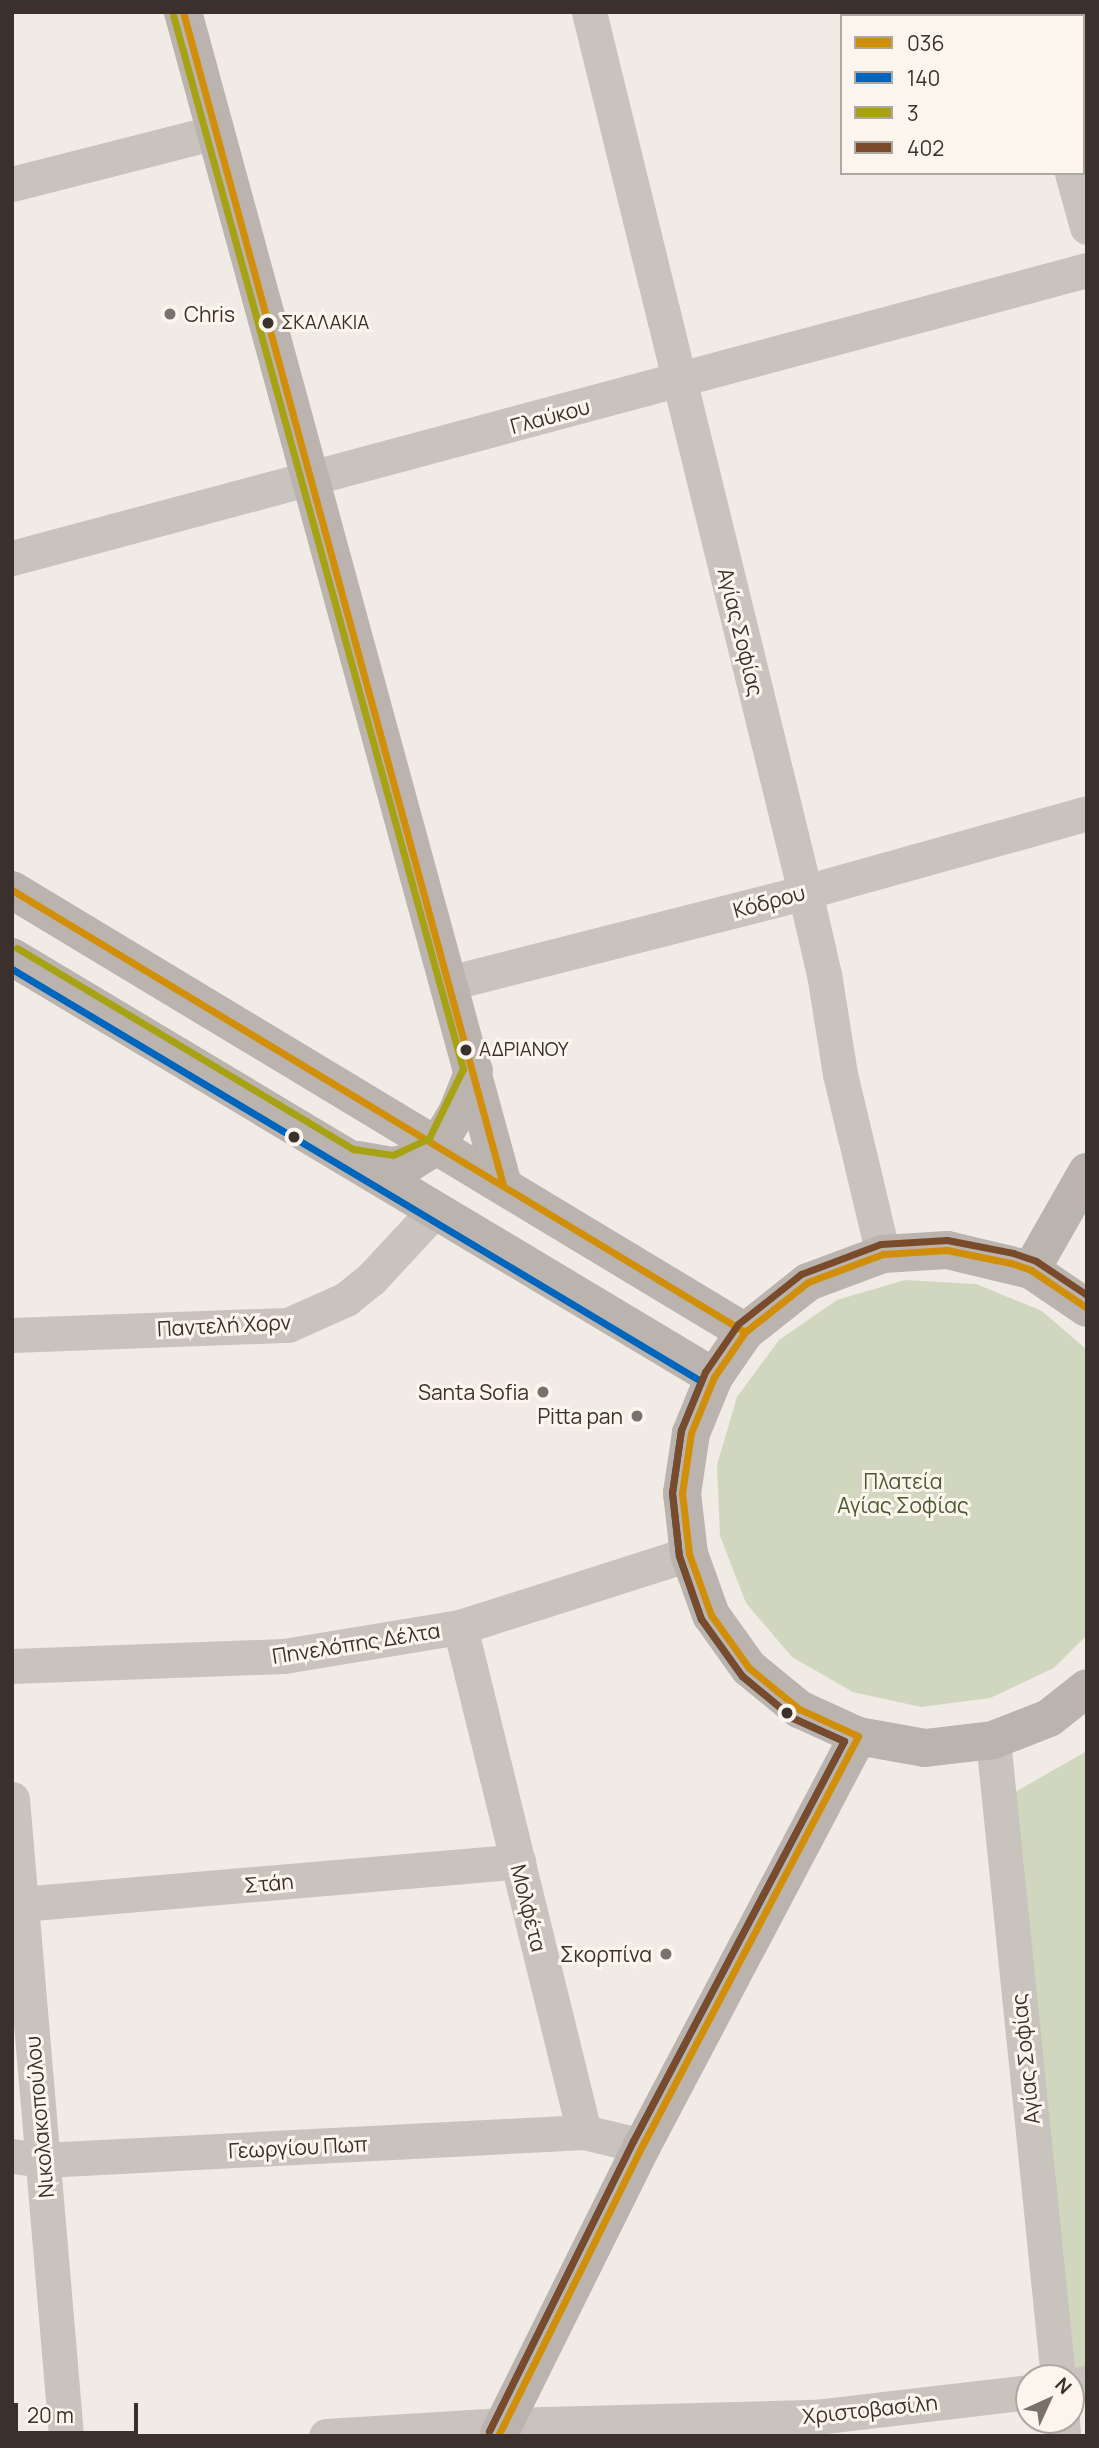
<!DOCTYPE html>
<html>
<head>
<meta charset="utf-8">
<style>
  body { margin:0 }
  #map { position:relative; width:1099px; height:2448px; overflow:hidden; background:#f0ebe5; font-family:Manrope,sans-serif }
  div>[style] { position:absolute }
  .green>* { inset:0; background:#d1d6bf }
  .street>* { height:35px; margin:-17.5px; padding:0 17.5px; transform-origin:17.5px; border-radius:17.5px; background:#c9c3be }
  .secondary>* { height:38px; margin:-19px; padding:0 19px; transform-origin:19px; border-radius:19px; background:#bab3ae }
  .bus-1>* { height:7px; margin:-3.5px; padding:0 3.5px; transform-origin:3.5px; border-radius:3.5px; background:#d18e09 }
  .bus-2>* { height:7px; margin:-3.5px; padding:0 3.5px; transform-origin:3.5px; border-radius:3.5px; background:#0065bd }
  .bus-3>* { height:7px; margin:-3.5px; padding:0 3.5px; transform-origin:3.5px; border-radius:3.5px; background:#a7a213 }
  .bus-4>* { height:7px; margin:-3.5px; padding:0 3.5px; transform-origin:3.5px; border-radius:3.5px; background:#7a4b2a }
  .dots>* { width:19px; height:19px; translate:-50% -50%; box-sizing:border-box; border:4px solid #fbf5ee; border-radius:50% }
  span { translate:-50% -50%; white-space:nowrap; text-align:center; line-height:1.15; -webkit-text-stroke:6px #fbf5ee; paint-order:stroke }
  .bus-label { font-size:19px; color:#3b302b }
  .left { translate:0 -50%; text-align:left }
  .poi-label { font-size:21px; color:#3b302b }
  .right { translate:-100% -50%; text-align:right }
  .street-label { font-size:21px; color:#3b302b }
  .park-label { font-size:21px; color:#4a5a2e }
  .frame { position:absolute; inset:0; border:14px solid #3b302b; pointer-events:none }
  .legend { position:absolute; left:840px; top:14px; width:245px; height:161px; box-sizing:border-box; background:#fbf5ee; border:2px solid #aea6a0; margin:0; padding:9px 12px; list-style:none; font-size:21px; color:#3b302b }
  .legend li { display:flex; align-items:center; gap:14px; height:35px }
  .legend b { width:35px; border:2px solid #aea6a0 }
  .north { position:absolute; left:1015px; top:2364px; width:70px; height:70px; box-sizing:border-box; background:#fbf5ee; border:2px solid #aea6a0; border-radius:50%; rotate:45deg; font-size:19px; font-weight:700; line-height:28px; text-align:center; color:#3b302b }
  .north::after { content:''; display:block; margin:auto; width:24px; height:32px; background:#7a716c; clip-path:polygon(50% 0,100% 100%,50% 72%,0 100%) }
  .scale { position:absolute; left:14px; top:2403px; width:124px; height:32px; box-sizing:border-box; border:4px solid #3b302b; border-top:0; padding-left:9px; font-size:21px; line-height:24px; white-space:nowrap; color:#3b302b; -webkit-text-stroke:5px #fbf5ee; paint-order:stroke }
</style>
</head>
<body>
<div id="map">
  <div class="green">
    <i style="clip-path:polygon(905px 1280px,976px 1284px,1042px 1311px,1087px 1350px,1087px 1635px,1054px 1668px,990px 1698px,921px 1707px,853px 1692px,792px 1657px,746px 1603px,720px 1536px,717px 1465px,737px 1397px,779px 1340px,837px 1300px)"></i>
    <i style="clip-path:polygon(1087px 1751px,1087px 2372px,1070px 2375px,1010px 1795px)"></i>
  </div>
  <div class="street">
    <i style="left:589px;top:12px;width:906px;rotate:76.21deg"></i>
    <i style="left:805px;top:892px;width:84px;rotate:77deg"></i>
    <i style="left:824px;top:974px;width:101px;rotate:80.9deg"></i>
    <i style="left:840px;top:1074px;width:185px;rotate:76.6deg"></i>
    <i style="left:1029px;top:12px;width:4px;rotate:76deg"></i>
    <i style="left:1072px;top:173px;width:56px;rotate:74.5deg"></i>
    <i style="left:12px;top:184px;width:211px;rotate:-14.3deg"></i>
    <i style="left:12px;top:558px;width:1113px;rotate:-15deg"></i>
    <i style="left:449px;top:983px;width:367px;rotate:-14.3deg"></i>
    <i style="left:805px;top:892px;width:293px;rotate:-15.6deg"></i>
    <i style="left:12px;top:1335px;width:276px;rotate:-2.1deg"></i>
    <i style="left:288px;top:1325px;width:64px;rotate:-24.1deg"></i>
    <i style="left:346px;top:1299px;width:32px;rotate:-39deg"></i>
    <i style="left:371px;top:1279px;width:94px;rotate:-47.2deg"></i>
    <i style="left:460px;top:1627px;width:520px;rotate:76.2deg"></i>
    <i style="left:12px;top:1666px;width:272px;rotate:-2.1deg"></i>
    <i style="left:284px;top:1656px;width:178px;rotate:-9.4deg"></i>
    <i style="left:460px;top:1627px;width:240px;rotate:-17.7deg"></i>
    <i style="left:993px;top:1740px;width:641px;rotate:84.18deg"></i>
    <i style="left:12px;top:1799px;width:639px;rotate:85.15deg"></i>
    <i style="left:21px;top:1904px;width:499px;rotate:-4.9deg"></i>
    <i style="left:12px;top:2156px;width:31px;rotate:7deg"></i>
    <i style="left:43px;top:2160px;width:542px;rotate:-2.96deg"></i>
    <i style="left:584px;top:2132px;width:60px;rotate:13.6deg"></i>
    <i style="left:1071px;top:2386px;width:16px;rotate:-11deg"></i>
    <i style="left:1062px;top:2420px;width:16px;rotate:86deg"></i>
    <i style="left:326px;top:2436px;width:177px;rotate:-3.6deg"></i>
    <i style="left:503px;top:2425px;width:313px;rotate:-1.5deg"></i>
    <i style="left:816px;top:2417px;width:214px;rotate:-6.7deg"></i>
  </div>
  <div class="secondary">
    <i style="left:183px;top:12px;width:1216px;rotate:74.74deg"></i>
    <i style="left:12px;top:890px;width:856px;rotate:31.09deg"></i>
    <i style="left:12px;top:957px;width:818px;rotate:30.89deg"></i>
    <i style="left:358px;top:1160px;width:36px;rotate:10deg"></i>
    <i style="left:393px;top:1166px;width:18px;rotate:-13deg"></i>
    <i style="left:411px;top:1162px;width:31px;rotate:-32deg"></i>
    <i style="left:437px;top:1146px;width:39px;rotate:-59deg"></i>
    <i style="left:457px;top:1113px;width:46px;rotate:-68.4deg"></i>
    <i style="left:1031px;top:1270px;width:113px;rotate:-60.3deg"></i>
    <i style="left:1087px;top:1308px;width:68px;rotate:-145.8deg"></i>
    <i style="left:1031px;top:1270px;width:86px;rotate:-166.6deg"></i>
    <i style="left:947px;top:1250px;width:64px;rotate:176.4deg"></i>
    <i style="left:883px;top:1254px;width:80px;rotate:159.5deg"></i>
    <i style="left:808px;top:1282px;width:80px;rotate:141.6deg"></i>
    <i style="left:745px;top:1332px;width:55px;rotate:124.6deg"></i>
    <i style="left:714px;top:1377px;width:61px;rotate:112.3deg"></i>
    <i style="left:691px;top:1433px;width:61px;rotate:98.5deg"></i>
    <i style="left:682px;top:1493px;width:61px;rotate:83.5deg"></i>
    <i style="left:689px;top:1554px;width:65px;rotate:70.2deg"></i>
    <i style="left:711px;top:1615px;width:65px;rotate:54.4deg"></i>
    <i style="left:749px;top:1668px;width:65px;rotate:39.4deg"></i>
    <i style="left:799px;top:1709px;width:65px;rotate:24.6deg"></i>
    <i style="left:858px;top:1736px;width:68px;rotate:10.2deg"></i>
    <i style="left:925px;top:1748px;width:68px;rotate:-6.7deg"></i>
    <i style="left:993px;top:1740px;width:60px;rotate:-21.4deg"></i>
    <i style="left:1049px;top:1718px;width:48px;rotate:-38.3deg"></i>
    <i style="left:498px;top:2436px;width:324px;rotate:-63.6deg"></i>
    <i style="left:642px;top:2146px;width:463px;rotate:-62.2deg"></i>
  </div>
  <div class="bus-1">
    <i style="left:183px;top:12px;width:1216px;rotate:74.74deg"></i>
    <i style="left:12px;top:890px;width:856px;rotate:31.09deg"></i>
    <i style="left:498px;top:2436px;width:324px;rotate:-63.6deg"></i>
    <i style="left:642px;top:2146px;width:463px;rotate:-62.2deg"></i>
    <i style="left:858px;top:1736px;width:65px;rotate:-155.4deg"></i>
    <i style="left:799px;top:1709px;width:65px;rotate:-140.6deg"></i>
    <i style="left:749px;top:1668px;width:65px;rotate:-125.6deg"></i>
    <i style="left:711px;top:1615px;width:65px;rotate:-109.8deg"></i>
    <i style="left:689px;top:1554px;width:61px;rotate:-96.5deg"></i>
    <i style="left:682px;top:1493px;width:61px;rotate:-81.5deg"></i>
    <i style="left:691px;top:1433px;width:61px;rotate:-67.7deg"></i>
    <i style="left:714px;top:1377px;width:55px;rotate:-55.4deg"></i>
    <i style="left:745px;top:1332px;width:80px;rotate:-38.4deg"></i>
    <i style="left:808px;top:1282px;width:80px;rotate:-20.5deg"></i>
    <i style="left:883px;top:1254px;width:64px;rotate:-3.6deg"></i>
    <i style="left:947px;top:1250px;width:65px;rotate:11.5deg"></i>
    <i style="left:1011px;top:1263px;width:21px;rotate:19deg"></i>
    <i style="left:1031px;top:1270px;width:68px;rotate:34.2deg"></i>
  </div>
  <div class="bus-2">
    <i style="left:12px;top:969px;width:803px;rotate:30.88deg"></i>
    <i style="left:701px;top:1381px;width:53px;rotate:112.2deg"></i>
    <i style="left:681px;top:1430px;width:64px;rotate:98.1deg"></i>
    <i style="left:672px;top:1493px;width:63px;rotate:83.7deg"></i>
    <i style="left:679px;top:1556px;width:67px;rotate:70.8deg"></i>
    <i style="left:701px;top:1619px;width:70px;rotate:54.3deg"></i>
    <i style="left:742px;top:1676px;width:66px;rotate:39.5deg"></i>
    <i style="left:793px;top:1718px;width:56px;rotate:24.3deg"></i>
    <i style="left:844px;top:1741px;width:452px;rotate:117.8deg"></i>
    <i style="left:633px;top:2141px;width:324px;rotate:116.4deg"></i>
  </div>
  <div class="bus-3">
    <i style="left:17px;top:948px;width:392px;rotate:30.9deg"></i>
    <i style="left:353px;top:1149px;width:40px;rotate:8.5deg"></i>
    <i style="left:393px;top:1155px;width:40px;rotate:-25deg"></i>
    <i style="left:429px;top:1138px;width:77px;rotate:-63.8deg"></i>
    <i style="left:463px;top:1069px;width:1093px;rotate:-105.38deg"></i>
  </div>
  <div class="bus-4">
    <i style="left:489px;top:2431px;width:324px;rotate:-63.6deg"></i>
    <i style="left:633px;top:2141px;width:452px;rotate:-62.2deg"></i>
    <i style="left:844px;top:1741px;width:56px;rotate:-155.7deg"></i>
    <i style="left:793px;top:1718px;width:66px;rotate:-140.5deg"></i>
    <i style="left:742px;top:1676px;width:70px;rotate:-125.7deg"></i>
    <i style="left:701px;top:1619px;width:67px;rotate:-109.2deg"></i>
    <i style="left:679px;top:1556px;width:63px;rotate:-96.3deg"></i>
    <i style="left:672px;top:1493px;width:64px;rotate:-81.9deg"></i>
    <i style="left:681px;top:1430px;width:63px;rotate:-67.5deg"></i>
    <i style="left:705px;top:1372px;width:58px;rotate:-55.5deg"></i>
    <i style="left:738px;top:1324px;width:80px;rotate:-38.4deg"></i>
    <i style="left:801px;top:1274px;width:85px;rotate:-20.6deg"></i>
    <i style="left:881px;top:1244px;width:66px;rotate:-3.5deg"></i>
    <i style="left:947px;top:1240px;width:67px;rotate:11.1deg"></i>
    <i style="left:1013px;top:1253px;width:24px;rotate:19deg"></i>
    <i style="left:1036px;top:1261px;width:61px;rotate:33.7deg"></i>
  </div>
  <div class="dots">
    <i style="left:170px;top:314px;background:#7a716c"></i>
    <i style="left:268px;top:323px;background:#3b302b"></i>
    <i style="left:466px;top:1050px;background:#3b302b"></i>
    <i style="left:294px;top:1137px;background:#3b302b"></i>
    <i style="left:543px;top:1392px;background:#7a716c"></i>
    <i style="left:637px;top:1416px;background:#7a716c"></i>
    <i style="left:787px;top:1713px;background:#3b302b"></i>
    <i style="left:666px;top:1954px;background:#7a716c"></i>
  </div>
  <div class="bus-label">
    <span class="left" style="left:281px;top:323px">ΣΚΑΛΑΚΙΑ</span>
    <span class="left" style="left:479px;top:1050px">ΑΔΡΙΑΝΟΥ</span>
  </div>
  <div class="poi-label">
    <span class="left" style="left:184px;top:314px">Chris</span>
    <span class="right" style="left:529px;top:1392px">Santa Sofia</span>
    <span class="right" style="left:623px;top:1416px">Pitta pan</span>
    <span class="right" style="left:652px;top:1954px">Σκορπίνα</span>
  </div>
  <div class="street-label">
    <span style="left:550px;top:416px;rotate:-15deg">Γλαύκου</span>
    <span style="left:741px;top:632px;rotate:76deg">Αγίας Σοφίας</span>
    <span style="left:769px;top:901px;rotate:-15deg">Κόδρου</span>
    <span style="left:224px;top:1325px;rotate:-3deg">Παντελή Χορν</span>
    <span style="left:356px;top:1643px;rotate:-9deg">Πηνελόπης Δέλτα</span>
    <span style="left:269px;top:1883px;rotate:-5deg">Στάη</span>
    <span style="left:529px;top:1908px;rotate:76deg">Μολφέτα</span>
    <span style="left:1025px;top:2059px;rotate:-96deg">Αγίας Σοφίας</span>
    <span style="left:39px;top:2117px;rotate:-95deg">Νικολακοπούλου</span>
    <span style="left:298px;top:2147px;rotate:-3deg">Γεωργίου Πωπ</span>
    <span style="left:870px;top:2409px;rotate:-6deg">Χριστοβασίλη</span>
  </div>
  <div class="park-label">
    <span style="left:903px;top:1493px">Πλατεία<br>Αγίας Σοφίας</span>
  </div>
  <div class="frame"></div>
  <ul class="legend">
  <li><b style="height:9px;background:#d18e09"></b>036</li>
  <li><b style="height:9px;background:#0065bd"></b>140</li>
  <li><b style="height:9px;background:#a7a213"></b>3</li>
  <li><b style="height:9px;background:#7a4b2a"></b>402</li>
  </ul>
  <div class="north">N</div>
  <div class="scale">20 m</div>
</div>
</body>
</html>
